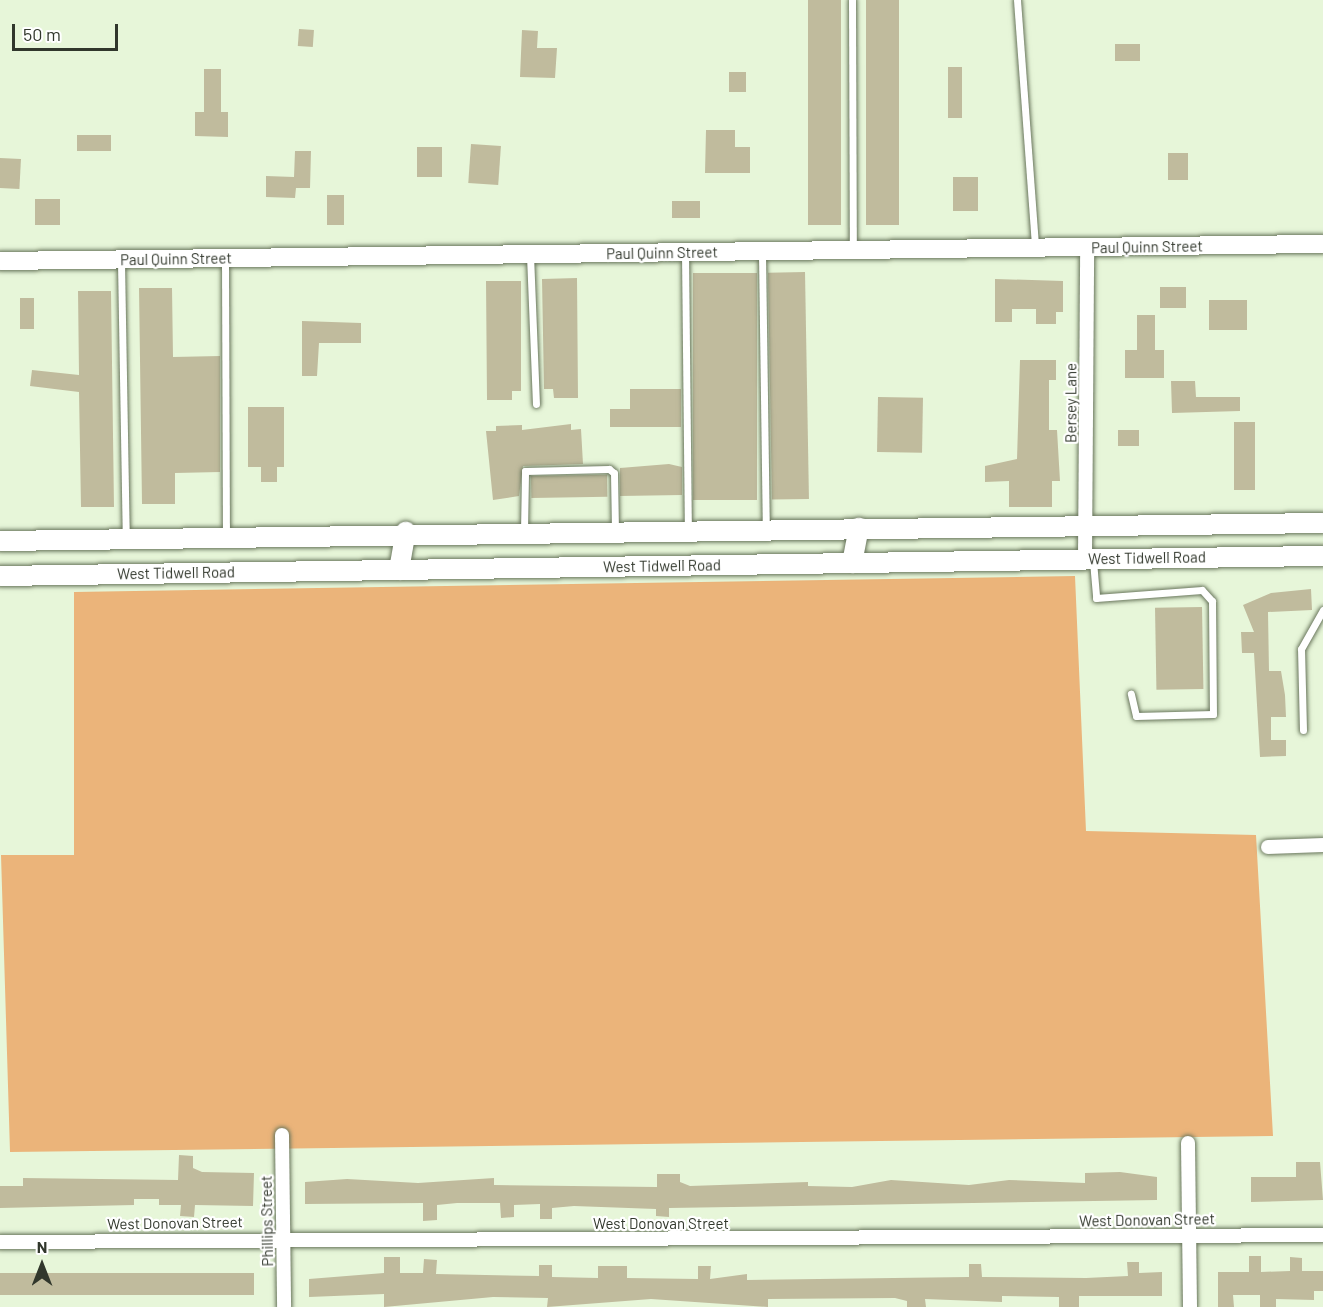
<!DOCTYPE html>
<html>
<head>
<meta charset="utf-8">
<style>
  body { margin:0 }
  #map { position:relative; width:1323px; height:1307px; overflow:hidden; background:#e7f6d9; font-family:Barlow,sans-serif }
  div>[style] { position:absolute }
  .green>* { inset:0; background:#ebb47a }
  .building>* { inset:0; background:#c0bb9d; transform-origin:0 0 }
  .roads { filter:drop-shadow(0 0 2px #69765c) drop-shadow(0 0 2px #69765c) }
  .service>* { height:7px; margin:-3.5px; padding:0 3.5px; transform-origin:3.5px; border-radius:3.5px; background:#fff }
  .minor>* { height:14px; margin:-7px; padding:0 7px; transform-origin:7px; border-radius:7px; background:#fff }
  .tertiary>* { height:18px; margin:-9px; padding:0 9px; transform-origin:9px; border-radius:9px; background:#fff }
  .secondary>* { height:20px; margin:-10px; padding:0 10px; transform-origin:10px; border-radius:10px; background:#fff }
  span { translate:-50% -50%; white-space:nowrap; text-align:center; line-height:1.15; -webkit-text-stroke:4.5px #fff; paint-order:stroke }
  .street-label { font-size:15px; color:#31372c }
  .north { position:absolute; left:12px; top:1235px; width:60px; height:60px; -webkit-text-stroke:4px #fff; paint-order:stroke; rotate:0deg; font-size:16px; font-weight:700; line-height:24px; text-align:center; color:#31372c }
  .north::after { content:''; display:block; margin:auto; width:21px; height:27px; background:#31372c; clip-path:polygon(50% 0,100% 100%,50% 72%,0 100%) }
  .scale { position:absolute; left:12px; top:24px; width:106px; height:27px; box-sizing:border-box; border:3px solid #31372c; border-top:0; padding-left:8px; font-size:18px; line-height:21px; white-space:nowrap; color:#31372c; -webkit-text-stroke:4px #fff; paint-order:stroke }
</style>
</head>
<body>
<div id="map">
  <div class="green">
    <i style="clip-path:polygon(1075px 576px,1086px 831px,1256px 835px,1273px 1136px,10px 1152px,1px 855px,74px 855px,74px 592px)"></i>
  </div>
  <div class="building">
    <i style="left:808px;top:0;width:33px;height:225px"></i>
    <i style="left:866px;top:0;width:33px;height:225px"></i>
    <i style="left:299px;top:29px;width:15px;height:17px;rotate:4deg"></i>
    <i style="clip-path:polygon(522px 30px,538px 31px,537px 48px,557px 48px,555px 78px,520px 77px)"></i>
    <i style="left:1115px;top:44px;width:25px;height:17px"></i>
    <i style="left:948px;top:67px;width:14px;height:51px"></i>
    <i style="clip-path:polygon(204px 69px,221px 69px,221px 112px,228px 112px,228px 137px,195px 136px,195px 112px,204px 112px)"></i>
    <i style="left:729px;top:72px;width:17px;height:20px"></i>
    <i style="clip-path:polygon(706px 130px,735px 130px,735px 147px,750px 147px,750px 173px,705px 173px)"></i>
    <i style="left:77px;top:135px;width:34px;height:16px"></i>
    <i style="left:471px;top:144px;width:30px;height:39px;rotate:4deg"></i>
    <i style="left:417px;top:147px;width:25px;height:30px"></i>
    <i style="clip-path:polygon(295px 151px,311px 151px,310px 188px,296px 188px,295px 198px,266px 197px,266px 176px,294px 177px)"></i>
    <i style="left:1168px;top:153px;width:20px;height:27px"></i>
    <i style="left:0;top:158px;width:21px;height:30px;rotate:3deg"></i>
    <i style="left:953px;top:177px;width:25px;height:34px"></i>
    <i style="left:327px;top:195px;width:17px;height:30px"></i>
    <i style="left:35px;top:199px;width:25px;height:26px"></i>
    <i style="left:672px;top:201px;width:28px;height:17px"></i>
    <i style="left:805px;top:272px;width:227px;height:37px;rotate:89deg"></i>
    <i style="left:693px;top:273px;width:64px;height:227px"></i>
    <i style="clip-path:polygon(577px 278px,578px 398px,554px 398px,553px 389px,544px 389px,542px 279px)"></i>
    <i style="clip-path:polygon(995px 279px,1063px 281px,1063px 312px,1056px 312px,1056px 324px,1036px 324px,1036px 309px,1012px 309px,1012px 322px,995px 322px)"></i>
    <i style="clip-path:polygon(486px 281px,521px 281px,521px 391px,512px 391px,512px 400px,487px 400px)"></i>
    <i style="left:1160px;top:287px;width:26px;height:21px"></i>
    <i style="clip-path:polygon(139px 288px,172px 288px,173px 357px,220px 356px,220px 472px,175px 473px,175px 504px,142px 504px)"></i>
    <i style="clip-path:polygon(78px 291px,111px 291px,114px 507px,81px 507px,79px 392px,30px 386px,32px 370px,79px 375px)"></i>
    <i style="left:20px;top:298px;width:14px;height:31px"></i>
    <i style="left:1209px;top:300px;width:38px;height:30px"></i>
    <i style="clip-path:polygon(1137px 315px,1155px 315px,1155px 350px,1164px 350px,1164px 378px,1125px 378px,1125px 350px,1137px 350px)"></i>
    <i style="clip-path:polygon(302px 321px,361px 323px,361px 343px,319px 343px,317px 376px,302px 376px)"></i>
    <i style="clip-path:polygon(1020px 360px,1056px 360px,1056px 380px,1049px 380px,1049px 430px,1057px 430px,1060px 481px,1052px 481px,1052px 507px,1009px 507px,1009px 481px,985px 482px,985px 466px,1017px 459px)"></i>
    <i style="clip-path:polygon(1171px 381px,1195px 381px,1196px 397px,1240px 397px,1240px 411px,1172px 413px)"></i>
    <i style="clip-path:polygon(630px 389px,681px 389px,681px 427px,610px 427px,610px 409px,630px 409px)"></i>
    <i style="left:878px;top:397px;width:45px;height:55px;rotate:1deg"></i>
    <i style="clip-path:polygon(248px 407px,284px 407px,284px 467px,277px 467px,277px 482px,261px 482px,261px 467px,248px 467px)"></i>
    <i style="left:1234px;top:422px;width:21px;height:68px"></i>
    <i style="clip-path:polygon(571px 424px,571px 430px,581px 429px,583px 464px,523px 466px,519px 496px,493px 500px,486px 431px,496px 431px,496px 426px,522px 425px,522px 430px)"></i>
    <i style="left:1118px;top:430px;width:21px;height:16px"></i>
    <i style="clip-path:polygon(669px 464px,682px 467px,682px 495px,620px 496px,620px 468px)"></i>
    <i style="left:531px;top:476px;width:76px;height:22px;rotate:-1deg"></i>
    <i style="clip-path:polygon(1311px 589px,1312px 610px,1268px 612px,1269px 671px,1281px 671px,1285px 695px,1286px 717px,1271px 717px,1271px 740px,1286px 740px,1286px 756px,1260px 757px,1254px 653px,1242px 653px,1241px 632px,1254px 632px,1243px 605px,1271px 593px)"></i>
    <i style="left:1202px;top:607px;width:82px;height:47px;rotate:89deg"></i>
    <i style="clip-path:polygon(179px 1155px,193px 1156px,193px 1168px,202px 1172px,254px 1173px,253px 1206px,195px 1205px,194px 1217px,180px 1216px,181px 1205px,159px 1205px,159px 1199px,134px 1199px,134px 1205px,0 1208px,0 1186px,23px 1186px,23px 1178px,178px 1180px)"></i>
    <i style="clip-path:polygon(1296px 1162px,1320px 1162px,1323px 1200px,1251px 1202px,1251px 1177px,1296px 1177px)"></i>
    <i style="clip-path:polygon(1120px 1172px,1157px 1177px,1157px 1200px,669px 1208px,669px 1217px,656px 1216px,656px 1209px,574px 1206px,552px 1208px,552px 1219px,540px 1219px,540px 1204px,514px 1205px,514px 1217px,501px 1218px,500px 1203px,457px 1203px,437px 1205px,437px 1220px,423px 1221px,423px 1203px,305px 1204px,305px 1182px,347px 1179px,418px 1183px,494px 1178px,494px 1185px,657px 1187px,657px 1174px,680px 1174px,680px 1182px,690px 1186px,808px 1182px,808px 1186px,852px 1187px,891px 1180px,969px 1185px,1009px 1180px,1085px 1183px,1085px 1173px)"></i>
    <i style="clip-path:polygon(1249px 1256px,1261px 1256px,1261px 1272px,1290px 1271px,1290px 1257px,1302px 1258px,1302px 1271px,1323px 1271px,1323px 1291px,1314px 1291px,1314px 1300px,1276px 1299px,1276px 1307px,1260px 1307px,1260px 1295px,1233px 1295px,1234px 1307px,1218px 1307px,1218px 1272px,1249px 1272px)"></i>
    <i style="clip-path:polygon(384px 1257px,400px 1257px,400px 1273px,423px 1273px,424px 1259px,437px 1260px,436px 1274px,539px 1276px,539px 1265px,552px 1265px,552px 1277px,598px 1278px,598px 1266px,627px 1266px,627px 1278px,698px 1279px,698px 1266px,711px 1266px,710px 1279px,747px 1274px,747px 1280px,969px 1277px,969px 1264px,981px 1264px,982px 1277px,1086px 1278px,1128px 1276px,1127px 1262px,1139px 1262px,1139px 1273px,1162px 1272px,1162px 1296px,1079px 1296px,1079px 1307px,1059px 1307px,1059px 1297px,1002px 1296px,1002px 1302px,925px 1299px,926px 1307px,907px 1307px,907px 1301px,895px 1298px,768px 1299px,768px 1307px,651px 1299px,547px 1307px,548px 1298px,493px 1297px,384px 1307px,384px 1294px,309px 1297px,309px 1279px,384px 1273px)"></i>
    <i style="left:254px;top:1273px;width:22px;height:254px;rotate:90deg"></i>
  </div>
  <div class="roads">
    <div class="service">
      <i style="left:852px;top:0;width:250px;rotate:89.8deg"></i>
      <i style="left:1017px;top:0;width:247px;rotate:85.8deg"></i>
      <i style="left:685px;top:253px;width:277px;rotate:89.4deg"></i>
      <i style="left:762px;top:254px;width:274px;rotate:89.2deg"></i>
      <i style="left:530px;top:255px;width:149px;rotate:87.7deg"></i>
      <i style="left:225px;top:260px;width:276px;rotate:89.8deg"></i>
      <i style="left:121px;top:262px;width:276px;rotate:89deg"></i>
      <i style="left:524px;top:531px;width:60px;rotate:-89deg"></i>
      <i style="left:525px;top:471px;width:84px;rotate:-1.4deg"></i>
      <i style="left:609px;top:469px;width:6px;rotate:39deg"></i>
      <i style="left:614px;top:473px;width:57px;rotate:89deg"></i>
      <i style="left:1093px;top:561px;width:37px;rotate:85deg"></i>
      <i style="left:1096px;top:598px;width:106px;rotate:-4.3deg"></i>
      <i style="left:1202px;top:590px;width:15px;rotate:48deg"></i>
      <i style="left:1212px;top:601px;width:113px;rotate:89.5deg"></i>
      <i style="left:1213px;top:714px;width:77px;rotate:178.5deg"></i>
      <i style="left:1136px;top:716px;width:23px;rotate:-103deg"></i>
      <i style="left:1303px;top:730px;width:81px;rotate:-91.4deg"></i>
      <i style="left:1301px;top:649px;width:45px;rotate:-60.6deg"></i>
    </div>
    <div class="minor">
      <i style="left:1085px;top:559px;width:311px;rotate:-89.6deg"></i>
      <i style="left:1268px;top:847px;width:55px;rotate:-2.1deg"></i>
      <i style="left:282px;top:1135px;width:172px;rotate:89.3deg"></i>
      <i style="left:1188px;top:1143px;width:164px;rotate:89.3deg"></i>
      <i style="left:0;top:1242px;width:1323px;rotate:-0.3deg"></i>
    </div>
    <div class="tertiary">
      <i style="left:0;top:261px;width:1323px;rotate:-0.74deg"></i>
    </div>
    <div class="secondary">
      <i style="left:0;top:541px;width:1323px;rotate:-0.78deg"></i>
      <i style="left:852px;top:563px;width:36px;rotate:-79deg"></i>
      <i style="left:399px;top:570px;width:39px;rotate:-80deg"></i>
      <i style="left:0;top:576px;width:1323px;rotate:-0.87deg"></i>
    </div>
  </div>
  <div class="street-label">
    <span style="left:1147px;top:247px;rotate:-1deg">Paul Quinn Street</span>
    <span style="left:662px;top:253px;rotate:-1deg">Paul Quinn Street</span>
    <span style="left:176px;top:259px;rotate:-1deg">Paul Quinn Street</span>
    <span style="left:1071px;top:403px;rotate:-90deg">Bersey Lane</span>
    <span style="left:1147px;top:558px;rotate:-1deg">West Tidwell Road</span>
    <span style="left:662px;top:566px;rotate:-1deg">West Tidwell Road</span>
    <span style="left:176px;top:573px;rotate:-1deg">West Tidwell Road</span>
    <span style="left:1147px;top:1220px;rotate:-1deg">West Donovan Street</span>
    <span style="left:267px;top:1221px;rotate:-91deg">Phillips Street</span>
    <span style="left:175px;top:1223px;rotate:-1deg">West Donovan Street</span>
    <span style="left:661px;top:1224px">West Donovan Street</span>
  </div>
  <div class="north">N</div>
  <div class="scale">50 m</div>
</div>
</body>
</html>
